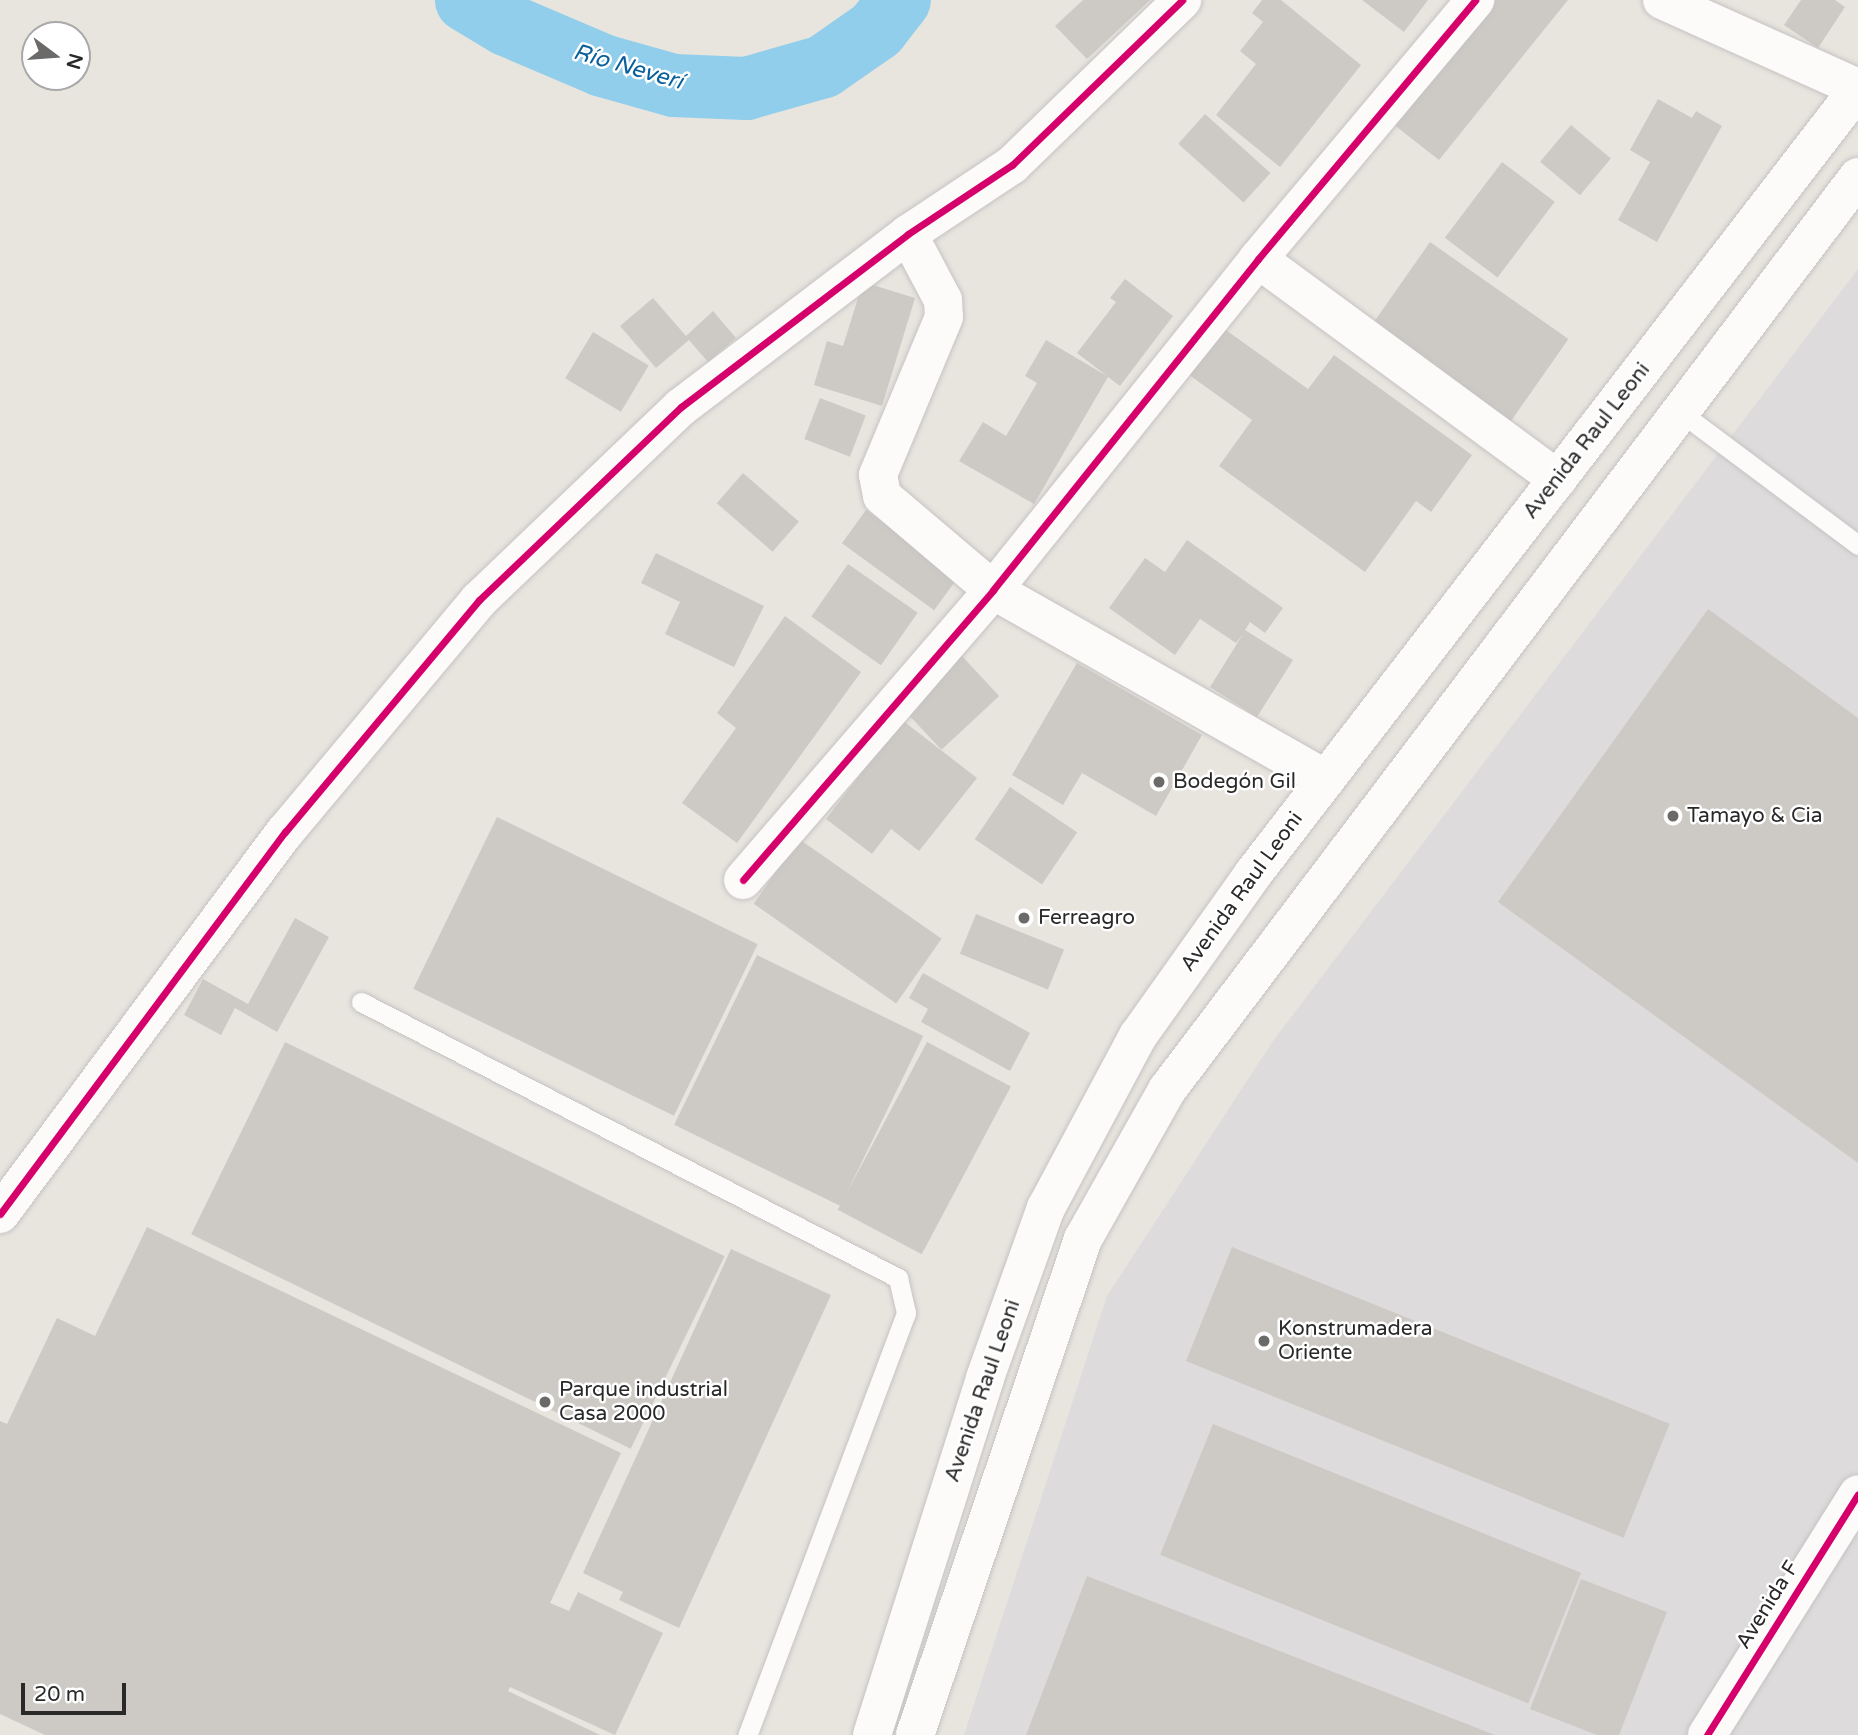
<!DOCTYPE html>
<html>
<head>
<meta charset="utf-8">
<style>
  body { margin:0 }
  #map { position:relative; width:1858px; height:1735px; overflow:hidden; background:#e8e4de; font-family:"Varela Round",sans-serif }
  div>[style] { position:absolute }
  .industrial>* { inset:0; background:#dedbdd }
  .river>* { height:63px; margin:-31.5px; padding:0 31.5px; transform-origin:31.5px; border-radius:31.5px; background:#90ceeb }
  .building>* { inset:0; background:#cdcac5; transform-origin:0 0 }
  .roads { filter:drop-shadow(0 0 2px #c5c3c4) drop-shadow(0 0 2px #c5c3c4) }
  .service>* { height:19px; margin:-9.5px; padding:0 9.5px; transform-origin:9.5px; border-radius:9.5px; background:#fcfbfa }
  .minor>* { height:38px; margin:-19px; padding:0 19px; transform-origin:19px; border-radius:19px; background:#fcfbfa }
  .secondary>* { height:38px; margin:-19px; padding:0 19px; transform-origin:19px; border-radius:19px; background:#fcfbfa }
  .cycleway>* { height:7px; margin:-3.5px; padding:0 3.5px; transform-origin:3.5px; border-radius:3.5px; background:#d6006c }
  .dots>* { width:19px; height:19px; translate:-50% -50%; box-sizing:border-box; border:4px solid #fff; border-radius:50% }
  span { translate:-50% -50%; white-space:nowrap; text-align:center; line-height:1.15; -webkit-text-stroke:5px #fff; paint-order:stroke }
  .street-label { font-size:21px; color:#292929 }
  .poi-label { font-size:21px; color:#292929 }
  .left { translate:0 -50%; text-align:left }
  .water-label { font-size:23px; color:#0a609c; font-style:italic }
  .north { position:absolute; left:21px; top:21px; width:70px; height:70px; box-sizing:border-box; background:#fff; border:2px solid #a9a9a9; border-radius:50%; rotate:106deg; font-size:19px; font-weight:700; line-height:28px; text-align:center; color:#292929 }
  .north::after { content:''; display:block; margin:auto; width:24px; height:32px; background:#6c6a68; clip-path:polygon(50% 0,100% 100%,50% 72%,0 100%) }
  .scale { position:absolute; left:21px; top:1683px; width:105px; height:32px; box-sizing:border-box; border:4px solid #292929; border-top:0; padding-left:9px; font-size:21px; line-height:24px; white-space:nowrap; color:#292929; -webkit-text-stroke:5px #fff; paint-order:stroke }
</style>
</head>
<body>
<div id="map">
  <div class="industrial">
    <i style="clip-path:polygon(1858px 269px,1858px 1735px,964px 1735px,1107px 1296px,1273px 1041px)"></i>
  </div>
  <div class="river">
    <i style="left:466px;top:0;width:47px;rotate:31deg"></i>
    <i style="left:506px;top:24px;width:104px;rotate:23.1deg"></i>
    <i style="left:602px;top:65px;width:74px;rotate:15.7deg"></i>
    <i style="left:673px;top:85px;width:73px;rotate:2.4deg"></i>
    <i style="left:746px;top:88px;width:80px;rotate:-15.9deg"></i>
    <i style="left:823px;top:66px;width:65px;rotate:-34.9deg"></i>
    <i style="left:876px;top:29px;width:37px;rotate:-52deg"></i>
  </div>
  <div class="building">
    <i style="clip-path:polygon(1083px 0,1150px 0,1087px 59px,1055px 26px)"></i>
    <i style="clip-path:polygon(1262px 0,1281px 0,1361px 65px,1280px 167px,1216px 115px,1256px 64px,1240px 51px,1263px 22px,1252px 13px)"></i>
    <i style="clip-path:polygon(1362px 0,1428px 0,1404px 32px)"></i>
    <i style="clip-path:polygon(1493px 0,1568px 0,1439px 160px,1393px 124px)"></i>
    <i style="clip-path:polygon(1801px 0,1835px 0,1845px 7px,1818px 48px,1784px 25px)"></i>
    <i style="clip-path:polygon(1658px 99px,1692px 118px,1696px 111px,1722px 126px,1657px 242px,1618px 220px,1650px 162px,1630px 150px)"></i>
    <i style="left:1205px;top:114px;width:88px;height:40px;rotate:42deg"></i>
    <i style="left:1571px;top:125px;width:52px;height:48px;rotate:40deg"></i>
    <i style="left:1502px;top:162px;width:66px;height:95px;rotate:37deg"></i>
    <i style="left:1430px;top:242px;width:169px;height:102px;rotate:35deg"></i>
    <i style="clip-path:polygon(1125px 279px,1173px 316px,1120px 386px,1108px 377px,1034px 504px,959px 461px,983px 422px,1006px 436px,1037px 383px,1025px 376px,1046px 340px,1107px 376px,1077px 353px,1116px 302px,1110px 298px)"></i>
    <i style="clip-path:polygon(863px 282px,915px 298px,882px 406px,814px 385px,827px 341px,843px 346px)"></i>
    <i style="clip-path:polygon(653px 298px,686px 336px,713px 311px,736px 338px,708px 362px,689px 340px,656px 368px,620px 326px)"></i>
    <i style="clip-path:polygon(1219px 325px,1308px 389px,1334px 355px,1472px 455px,1431px 512px,1416px 501px,1365px 572px,1219px 466px,1252px 420px,1185px 372px)"></i>
    <i style="left:593px;top:332px;width:65px;height:54px;rotate:31deg"></i>
    <i style="left:820px;top:398px;width:49px;height:44px;rotate:21deg"></i>
    <i style="left:743px;top:473px;width:74px;height:40px;rotate:41deg"></i>
    <i style="left:866px;top:510px;width:114px;height:41px;rotate:36deg"></i>
    <i style="clip-path:polygon(1187px 540px,1283px 608px,1265px 633px,1250px 622px,1245px 630px,1293px 660px,1257px 717px,1210px 687px,1243px 634px,1236px 643px,1200px 619px,1175px 655px,1109px 608px,1145px 558px,1165px 572px)"></i>
    <i style="clip-path:polygon(656px 553px,764px 606px,734px 667px,665px 634px,680px 602px,641px 583px)"></i>
    <i style="left:848px;top:564px;width:85px;height:64px;rotate:35deg"></i>
    <i style="clip-path:polygon(1708px 609px,1858px 718px,1858px 1163px,1498px 902px)"></i>
    <i style="clip-path:polygon(785px 616px,861px 672px,737px 843px,682px 803px,736px 728px,717px 713px)"></i>
    <i style="left:961px;top:655px;width:56px;height:79px;rotate:47deg"></i>
    <i style="clip-path:polygon(1077px 663px,1202px 735px,1156px 816px,1082px 773px,1063px 805px,1012px 775px)"></i>
    <i style="clip-path:polygon(902px 720px,977px 778px,919px 851px,891px 829px,872px 854px,826px 819px)"></i>
    <i style="left:1010px;top:787px;width:81px;height:63px;rotate:34deg"></i>
    <i style="left:497px;top:817px;width:290px;height:191px;rotate:26deg"></i>
    <i style="left:799px;top:839px;width:174px;height:79px;rotate:35deg"></i>
    <i style="left:976px;top:914px;width:95px;height:43px;rotate:22deg"></i>
    <i style="clip-path:polygon(295px 918px,329px 937px,277px 1032px,235px 1008px,221px 1035px,184px 1015px,203px 979px,248px 1004px)"></i>
    <i style="left:757px;top:955px;width:185px;height:189px;rotate:26deg"></i>
    <i style="clip-path:polygon(923px 973px,1030px 1033px,1010px 1071px,921px 1022px,928px 1009px,909px 998px)"></i>
    <i style="left:285px;top:1042px;width:489px;height:214px;rotate:26deg"></i>
    <i style="left:927px;top:1042px;width:95px;height:190px;rotate:28deg"></i>
    <i style="clip-path:polygon(147px 1227px,621px 1453px,550px 1603px,569px 1611px,578px 1592px,663px 1633px,615px 1735px,510px 1687px,508px 1691px,600px 1735px,45px 1735px,0 1714px,0 1421px,7px 1424px,57px 1318px,95px 1336px)"></i>
    <i style="left:1232px;top:1247px;width:472px;height:123px;rotate:22deg"></i>
    <i style="clip-path:polygon(731px 1249px,831px 1295px,679px 1628px,619px 1600px,623px 1592px,583px 1573px)"></i>
    <i style="left:1213px;top:1424px;width:397px;height:141px;rotate:22deg"></i>
    <i style="clip-path:polygon(1087px 1576px,1495px 1735px,1026px 1735px)"></i>
    <i style="clip-path:polygon(1581px 1579px,1667px 1612px,1619px 1735px,1597px 1735px,1530px 1709px)"></i>
  </div>
  <div class="roads">
    <div class="service">
      <i style="left:1679px;top:411px;width:224px;rotate:36.8deg"></i>
      <i style="left:361px;top:1002px;width:604px;rotate:27.2deg"></i>
      <i style="left:898px;top:1278px;width:36px;rotate:77deg"></i>
      <i style="left:906px;top:1313px;width:451px;rotate:110.6deg"></i>
    </div>
    <div class="minor">
      <i style="left:1662px;top:0;width:215px;rotate:24.2deg"></i>
      <i style="left:908px;top:234px;width:75px;rotate:62.1deg"></i>
      <i style="left:943px;top:300px;width:17px;rotate:87deg"></i>
      <i style="left:944px;top:317px;width:171px;rotate:112.7deg"></i>
      <i style="left:878px;top:475px;width:21px;rotate:79deg"></i>
      <i style="left:882px;top:496px;width:145px;rotate:40.3deg"></i>
      <i style="left:993px;top:590px;width:383px;rotate:29.6deg"></i>
      <i style="left:1258px;top:259px;width:372px;rotate:36.3deg"></i>
      <i style="left:743px;top:880px;width:383px;rotate:-49.2deg"></i>
      <i style="left:993px;top:590px;width:424px;rotate:-51.3deg"></i>
      <i style="left:1258px;top:259px;width:338px;rotate:-50deg"></i>
      <i style="left:0;top:1214px;width:477px;rotate:-53.3deg"></i>
      <i style="left:285px;top:832px;width:302px;rotate:-50.1deg"></i>
      <i style="left:479px;top:600px;width:279px;rotate:-43.7deg"></i>
      <i style="left:681px;top:407px;width:285px;rotate:-37.3deg"></i>
      <i style="left:908px;top:234px;width:125px;rotate:-33.6deg"></i>
      <i style="left:1012px;top:165px;width:237px;rotate:-44.1deg"></i>
      <i style="left:1707px;top:1735px;width:284px;rotate:-57.9deg"></i>
    </div>
    <div class="secondary">
      <i style="left:872px;top:1735px;width:374px;rotate:-72.4deg"></i>
      <i style="left:985px;top:1378px;width:181px;rotate:-70.3deg"></i>
      <i style="left:1046px;top:1208px;width:195px;rotate:-61.9deg"></i>
      <i style="left:1138px;top:1036px;width:199px;rotate:-54.6deg"></i>
      <i style="left:1253px;top:874px;width:991px;rotate:-52.38deg"></i>
      <i style="left:915px;top:1735px;width:524px;rotate:-71.29deg"></i>
      <i style="left:1083px;top:1239px;width:171px;rotate:-60.6deg"></i>
      <i style="left:1167px;top:1090px;width:1145px;rotate:-52.88deg"></i>
    </div>
  </div>
  <div class="cycleway">
    <i style="left:743px;top:880px;width:383px;rotate:-49.2deg"></i>
    <i style="left:993px;top:590px;width:424px;rotate:-51.3deg"></i>
    <i style="left:1258px;top:259px;width:338px;rotate:-50deg"></i>
    <i style="left:0;top:1214px;width:477px;rotate:-53.3deg"></i>
    <i style="left:285px;top:832px;width:302px;rotate:-50.1deg"></i>
    <i style="left:479px;top:600px;width:279px;rotate:-43.7deg"></i>
    <i style="left:681px;top:407px;width:285px;rotate:-37.3deg"></i>
    <i style="left:908px;top:234px;width:125px;rotate:-33.6deg"></i>
    <i style="left:1012px;top:165px;width:237px;rotate:-44.1deg"></i>
    <i style="left:1707px;top:1735px;width:284px;rotate:-57.9deg"></i>
  </div>
  <div class="dots">
    <i style="left:1159px;top:782px;background:#6c6a68"></i>
    <i style="left:1673px;top:816px;background:#6c6a68"></i>
    <i style="left:1024px;top:918px;background:#6c6a68"></i>
    <i style="left:1264px;top:1341px;background:#6c6a68"></i>
    <i style="left:545px;top:1402px;background:#6c6a68"></i>
  </div>
  <div class="street-label">
    <span style="left:1587px;top:441px;rotate:-52deg">Avenida Raul Leoni</span>
    <span style="left:1242px;top:892px;rotate:-54deg">Avenida Raul Leoni</span>
    <span style="left:983px;top:1391px;rotate:-71deg">Avenida Raul Leoni</span>
    <span style="left:1768px;top:1605px;rotate:-58deg">Avenida F</span>
  </div>
  <div class="poi-label">
    <span class="left" style="left:1173px;top:782px">Bodegón Gil</span>
    <span class="left" style="left:1687px;top:816px">Tamayo &amp; Cia</span>
    <span class="left" style="left:1038px;top:918px">Ferreagro</span>
    <span class="left" style="left:1278px;top:1341px">Konstrumadera<br>Oriente</span>
    <span class="left" style="left:559px;top:1402px">Parque industrial<br>Casa 2000</span>
  </div>
  <div class="water-label">
    <span style="left:628px;top:67px;rotate:16deg">Río Neverí</span>
  </div>
  <div class="north">N</div>
  <div class="scale">20 m</div>
</div>
</body>
</html>
